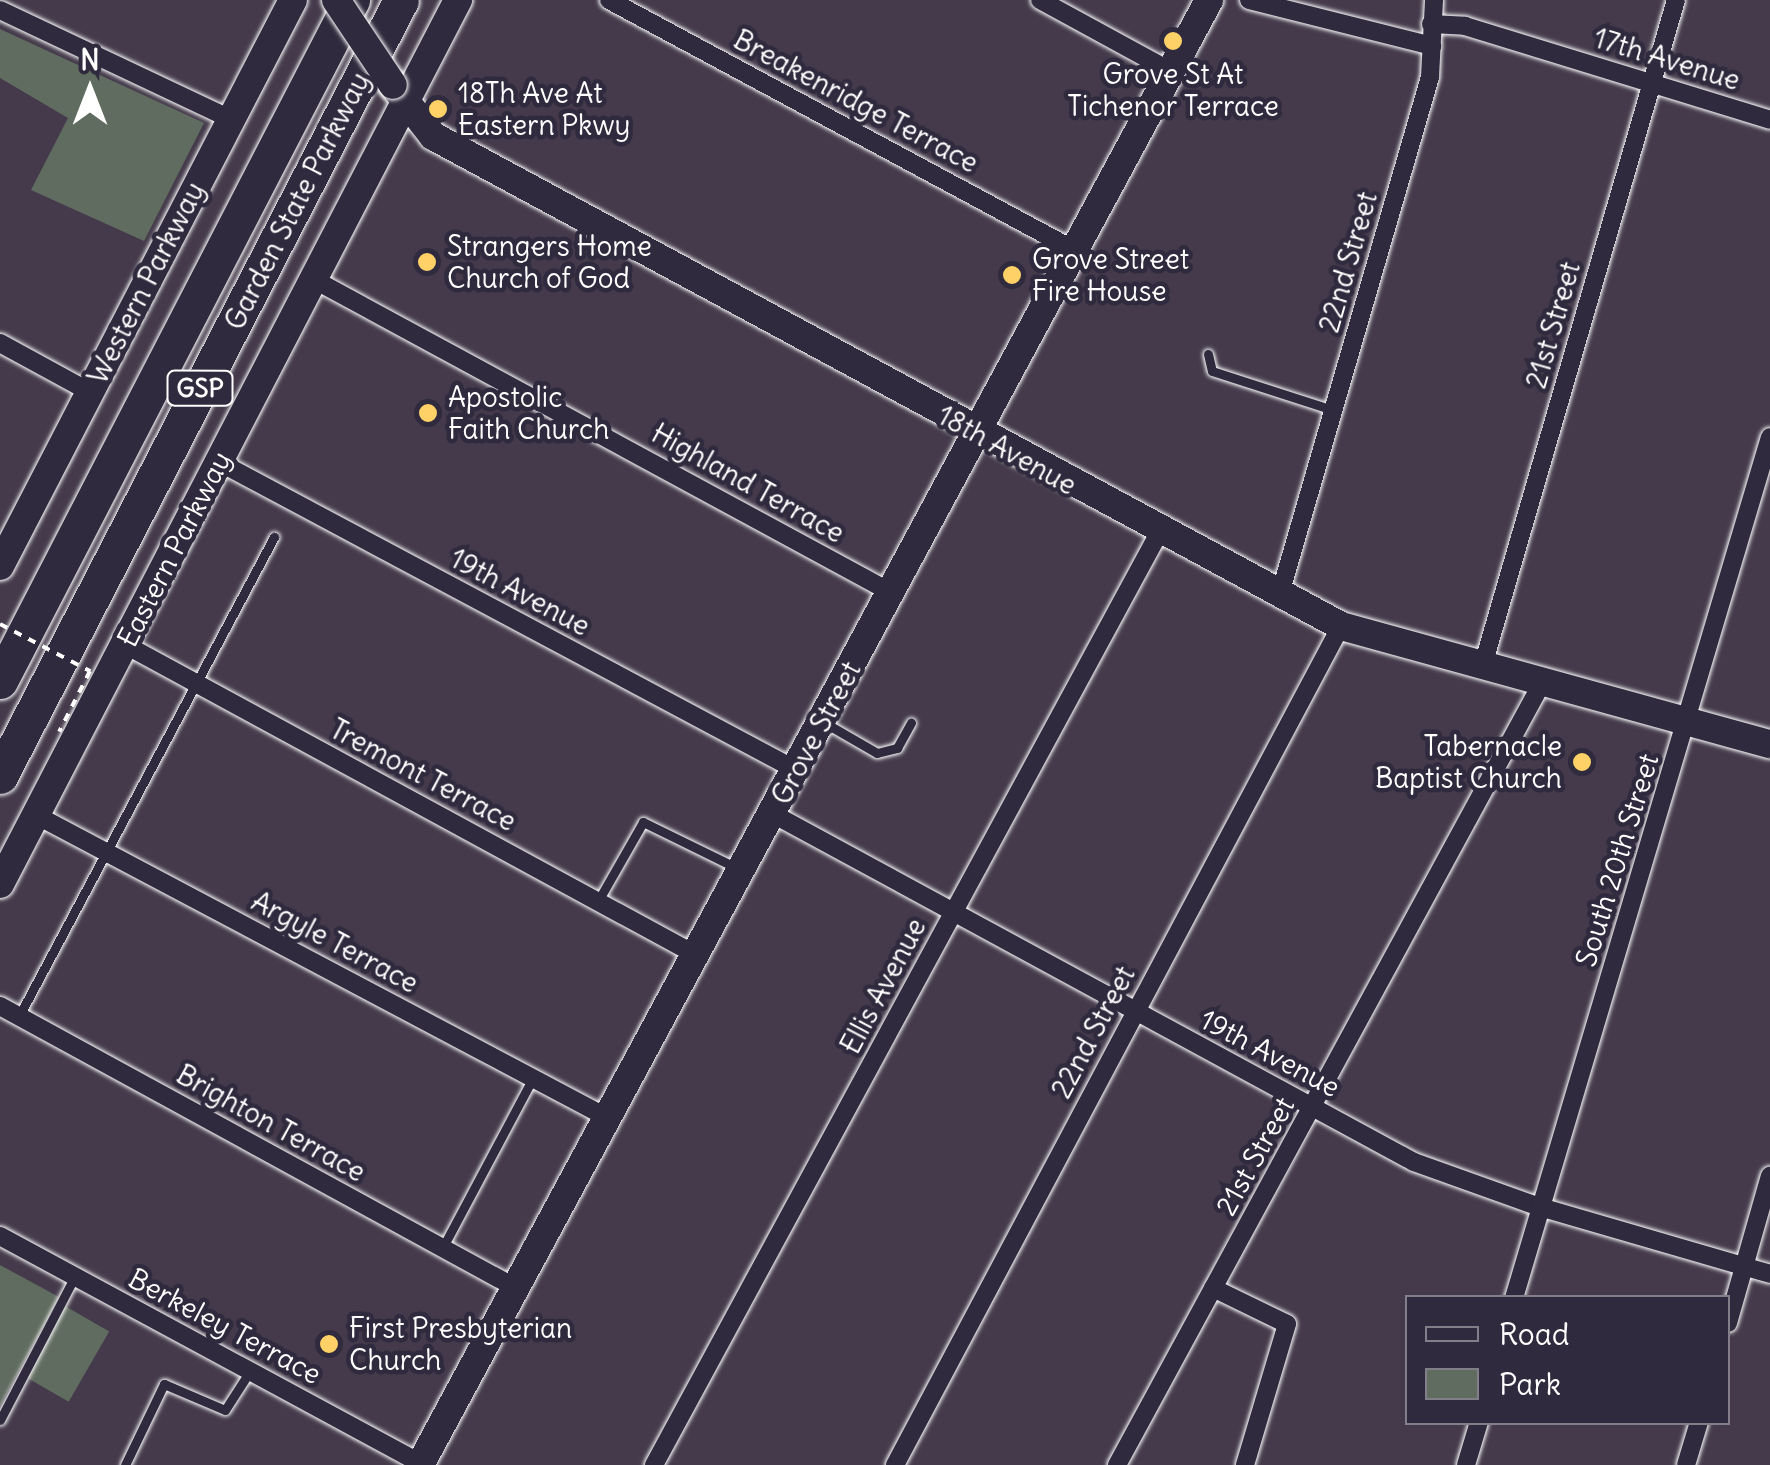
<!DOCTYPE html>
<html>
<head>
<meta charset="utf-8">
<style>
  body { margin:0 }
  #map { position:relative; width:1770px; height:1465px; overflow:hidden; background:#443a4b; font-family:Delius,sans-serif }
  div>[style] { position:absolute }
  .green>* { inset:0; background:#616c60; transform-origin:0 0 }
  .roads { filter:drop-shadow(0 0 2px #fff) drop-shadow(0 0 2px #fff) }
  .service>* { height:9px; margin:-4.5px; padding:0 4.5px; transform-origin:4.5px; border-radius:4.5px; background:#2f2a3d }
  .minor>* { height:18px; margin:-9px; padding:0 9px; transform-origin:9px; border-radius:9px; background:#2f2a3d }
  .secondary>* { height:28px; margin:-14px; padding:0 14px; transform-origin:14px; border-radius:14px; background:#2f2a3d }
  .motorway>* { height:35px; margin:-17.5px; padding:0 17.5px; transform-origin:17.5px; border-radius:17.5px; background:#2f2a3d }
  .path-bridge>* { height:4px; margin-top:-2px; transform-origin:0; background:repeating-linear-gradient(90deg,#fff 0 8px,transparent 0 16px) }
  .bridges { filter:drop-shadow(0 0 2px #fff) drop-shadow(0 0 2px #fff) }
  .secondary-bridge>* { height:28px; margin:-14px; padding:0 14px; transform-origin:14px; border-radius:14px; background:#2f2a3d }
  .dots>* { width:28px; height:28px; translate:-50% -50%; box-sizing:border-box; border:5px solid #2f2a3d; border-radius:50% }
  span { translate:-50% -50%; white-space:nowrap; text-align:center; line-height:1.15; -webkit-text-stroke:9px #2f2a3d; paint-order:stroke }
  .shield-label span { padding:2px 8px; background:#2f2a3d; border:2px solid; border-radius:8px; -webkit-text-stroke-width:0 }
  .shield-label { font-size:25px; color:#fff; font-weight:700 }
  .street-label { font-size:28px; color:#fff }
  .poi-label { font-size:28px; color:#fff }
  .left { translate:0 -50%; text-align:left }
  .right { translate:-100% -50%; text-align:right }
  .legend { position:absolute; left:1405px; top:1295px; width:325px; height:130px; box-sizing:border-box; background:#2f2a3d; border:2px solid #827f8b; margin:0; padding:12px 18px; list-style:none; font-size:30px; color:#fff }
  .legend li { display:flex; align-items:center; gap:20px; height:50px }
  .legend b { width:50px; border:2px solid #827f8b }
  .north { position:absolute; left:40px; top:40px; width:100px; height:100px; -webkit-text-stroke:8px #2f2a3d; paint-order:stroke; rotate:0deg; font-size:28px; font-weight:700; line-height:40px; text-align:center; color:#fff }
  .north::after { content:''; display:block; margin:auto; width:35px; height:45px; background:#fff; clip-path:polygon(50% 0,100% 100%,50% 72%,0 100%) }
</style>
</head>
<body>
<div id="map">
  <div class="green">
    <i style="clip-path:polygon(0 29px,204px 123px,144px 241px,31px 190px,68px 118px,0 78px)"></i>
    <i style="clip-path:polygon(0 1265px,59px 1297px,0 1406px)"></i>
    <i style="left:65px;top:1306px;width:51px;height:81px;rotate:30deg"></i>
  </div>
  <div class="roads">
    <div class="service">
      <i style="left:1208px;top:354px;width:17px;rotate:77deg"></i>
      <i style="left:1212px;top:371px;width:127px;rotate:17.9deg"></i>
      <i style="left:825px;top:723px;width:60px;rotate:30deg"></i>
      <i style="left:877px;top:753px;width:21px;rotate:-14deg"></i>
      <i style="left:897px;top:748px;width:29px;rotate:-61deg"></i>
      <i style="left:598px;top:901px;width:91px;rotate:-60.3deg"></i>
      <i style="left:643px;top:822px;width:102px;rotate:26.1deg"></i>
      <i style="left:19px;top:1016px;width:543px;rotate:-61.97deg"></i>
      <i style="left:443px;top:1247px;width:191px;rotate:-62deg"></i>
      <i style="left:0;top:1420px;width:162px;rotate:-62.5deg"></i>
      <i style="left:125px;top:1465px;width:90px;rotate:-64.3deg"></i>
      <i style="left:164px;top:1384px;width:66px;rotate:23.1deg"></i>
      <i style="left:225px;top:1410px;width:46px;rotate:-57.3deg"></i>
    </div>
    <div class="minor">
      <i style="left:609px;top:0;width:530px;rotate:28.26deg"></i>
      <i style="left:1040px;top:0;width:150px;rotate:28.6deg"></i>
      <i style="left:1249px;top:0;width:189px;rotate:14.1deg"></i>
      <i style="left:0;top:10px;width:255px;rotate:25.3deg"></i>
      <i style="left:1431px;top:24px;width:34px;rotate:3deg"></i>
      <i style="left:1465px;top:26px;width:319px;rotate:17.1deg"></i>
      <i style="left:313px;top:279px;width:659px;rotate:28.47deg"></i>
      <i style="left:0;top:343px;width:102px;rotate:28.6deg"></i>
      <i style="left:219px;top:462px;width:654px;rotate:28.09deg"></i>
      <i style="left:1280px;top:594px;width:538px;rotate:-73.82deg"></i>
      <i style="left:1430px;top:77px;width:77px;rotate:-87deg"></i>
      <i style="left:124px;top:644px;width:651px;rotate:28.53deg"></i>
      <i style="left:1483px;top:665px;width:692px;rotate:-73.82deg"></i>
      <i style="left:773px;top:814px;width:729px;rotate:28.5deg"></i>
      <i style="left:1414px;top:1162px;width:134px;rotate:19.7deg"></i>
      <i style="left:1540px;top:1207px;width:240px;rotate:16.2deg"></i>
      <i style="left:36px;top:815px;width:647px;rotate:27.91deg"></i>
      <i style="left:0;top:1006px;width:588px;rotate:28.66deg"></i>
      <i style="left:0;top:1236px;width:481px;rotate:28.4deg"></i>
      <i style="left:1213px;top:1288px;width:82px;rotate:25.9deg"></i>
      <i style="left:1287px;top:1324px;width:147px;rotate:106.6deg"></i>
      <i style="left:1514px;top:1298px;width:898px;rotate:-73.44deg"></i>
      <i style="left:1728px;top:1323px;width:153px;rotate:-74.1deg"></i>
      <i style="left:654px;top:1465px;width:1060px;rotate:-61.55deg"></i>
      <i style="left:895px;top:1465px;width:950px;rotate:-62.01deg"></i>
      <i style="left:1117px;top:1465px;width:892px;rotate:-61.48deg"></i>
      <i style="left:1466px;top:1465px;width:45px;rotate:-73.2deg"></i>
      <i style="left:1686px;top:1465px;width:45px;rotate:-73.2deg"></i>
    </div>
    <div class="secondary">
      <i style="left:393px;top:85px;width:65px;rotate:51.9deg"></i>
      <i style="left:433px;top:136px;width:1032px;rotate:28.35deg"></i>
      <i style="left:1341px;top:626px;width:445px;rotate:15.4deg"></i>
      <i style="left:0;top:566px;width:637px;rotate:-62.63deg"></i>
      <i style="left:0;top:884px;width:996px;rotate:-62.61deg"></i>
      <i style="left:420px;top:1465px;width:1664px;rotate:-61.69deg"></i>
    </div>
    <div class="motorway">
      <i style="left:0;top:681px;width:767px;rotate:-62.67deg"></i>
      <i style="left:0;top:776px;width:873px;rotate:-62.67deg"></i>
    </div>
  </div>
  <div class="path-bridge">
    <i style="left:0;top:624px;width:102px;rotate:27.6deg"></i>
    <i style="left:90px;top:671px;width:68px;rotate:116.9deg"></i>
  </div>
  <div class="bridges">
    <div class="secondary-bridge">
      <i style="left:336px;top:0;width:102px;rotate:56.2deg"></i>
    </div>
  </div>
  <div class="dots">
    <i style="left:1173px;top:41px;background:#ffd166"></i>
    <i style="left:438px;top:109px;background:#ffd166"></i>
    <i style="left:427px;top:262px;background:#ffd166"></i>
    <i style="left:1012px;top:275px;background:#ffd166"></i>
    <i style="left:428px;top:413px;background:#ffd166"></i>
    <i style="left:1582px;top:762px;background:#ffd166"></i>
    <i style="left:329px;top:1344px;background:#ffd166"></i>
  </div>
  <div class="shield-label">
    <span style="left:200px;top:388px">GSP</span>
  </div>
  <div class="street-label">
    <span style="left:1667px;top:59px;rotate:17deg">17th Avenue</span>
    <span style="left:856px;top:101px;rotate:28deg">Breakenridge Terrace</span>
    <span style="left:297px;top:201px;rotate:-63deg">Garden State Parkway</span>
    <span style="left:1348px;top:262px;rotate:-74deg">22nd Street</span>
    <span style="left:146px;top:283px;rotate:-63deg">Western Parkway</span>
    <span style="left:1553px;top:325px;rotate:-74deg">21st Street</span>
    <span style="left:1007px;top:450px;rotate:29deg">18th Avenue</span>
    <span style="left:748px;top:483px;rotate:29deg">Highland Terrace</span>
    <span style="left:174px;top:549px;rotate:-63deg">Eastern Parkway</span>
    <span style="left:520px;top:592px;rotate:28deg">19th Avenue</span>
    <span style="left:816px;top:733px;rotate:-62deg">Grove Street</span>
    <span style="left:423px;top:775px;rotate:28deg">Tremont Terrace</span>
    <span style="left:1617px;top:860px;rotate:-73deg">South 20th Street</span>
    <span style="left:335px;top:942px;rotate:28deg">Argyle Terrace</span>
    <span style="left:883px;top:986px;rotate:-62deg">Ellis Avenue</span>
    <span style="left:1093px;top:1032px;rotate:-62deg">22nd Street</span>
    <span style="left:1270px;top:1053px;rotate:28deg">19th Avenue</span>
    <span style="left:271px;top:1123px;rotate:29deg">Brighton Terrace</span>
    <span style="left:1255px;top:1156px;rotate:-61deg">21st Street</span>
    <span style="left:225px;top:1326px;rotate:28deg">Berkeley Terrace</span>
  </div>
  <div class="poi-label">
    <span style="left:1173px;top:90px">Grove St At<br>Tichenor Terrace</span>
    <span class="left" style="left:458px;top:109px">18Th Ave At<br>Eastern Pkwy</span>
    <span class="left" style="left:447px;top:262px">Strangers Home<br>Church of God</span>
    <span class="left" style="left:1032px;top:275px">Grove Street<br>Fire House</span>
    <span class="left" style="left:448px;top:413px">Apostolic<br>Faith Church</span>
    <span class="right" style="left:1562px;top:762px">Tabernacle<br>Baptist Church</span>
    <span class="left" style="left:349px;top:1344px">First Presbyterian<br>Church</span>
  </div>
  <ul class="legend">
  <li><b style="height:12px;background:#2f2a3d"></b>Road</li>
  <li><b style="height:28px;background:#616c60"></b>Park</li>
  </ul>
  <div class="north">N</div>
</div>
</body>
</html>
